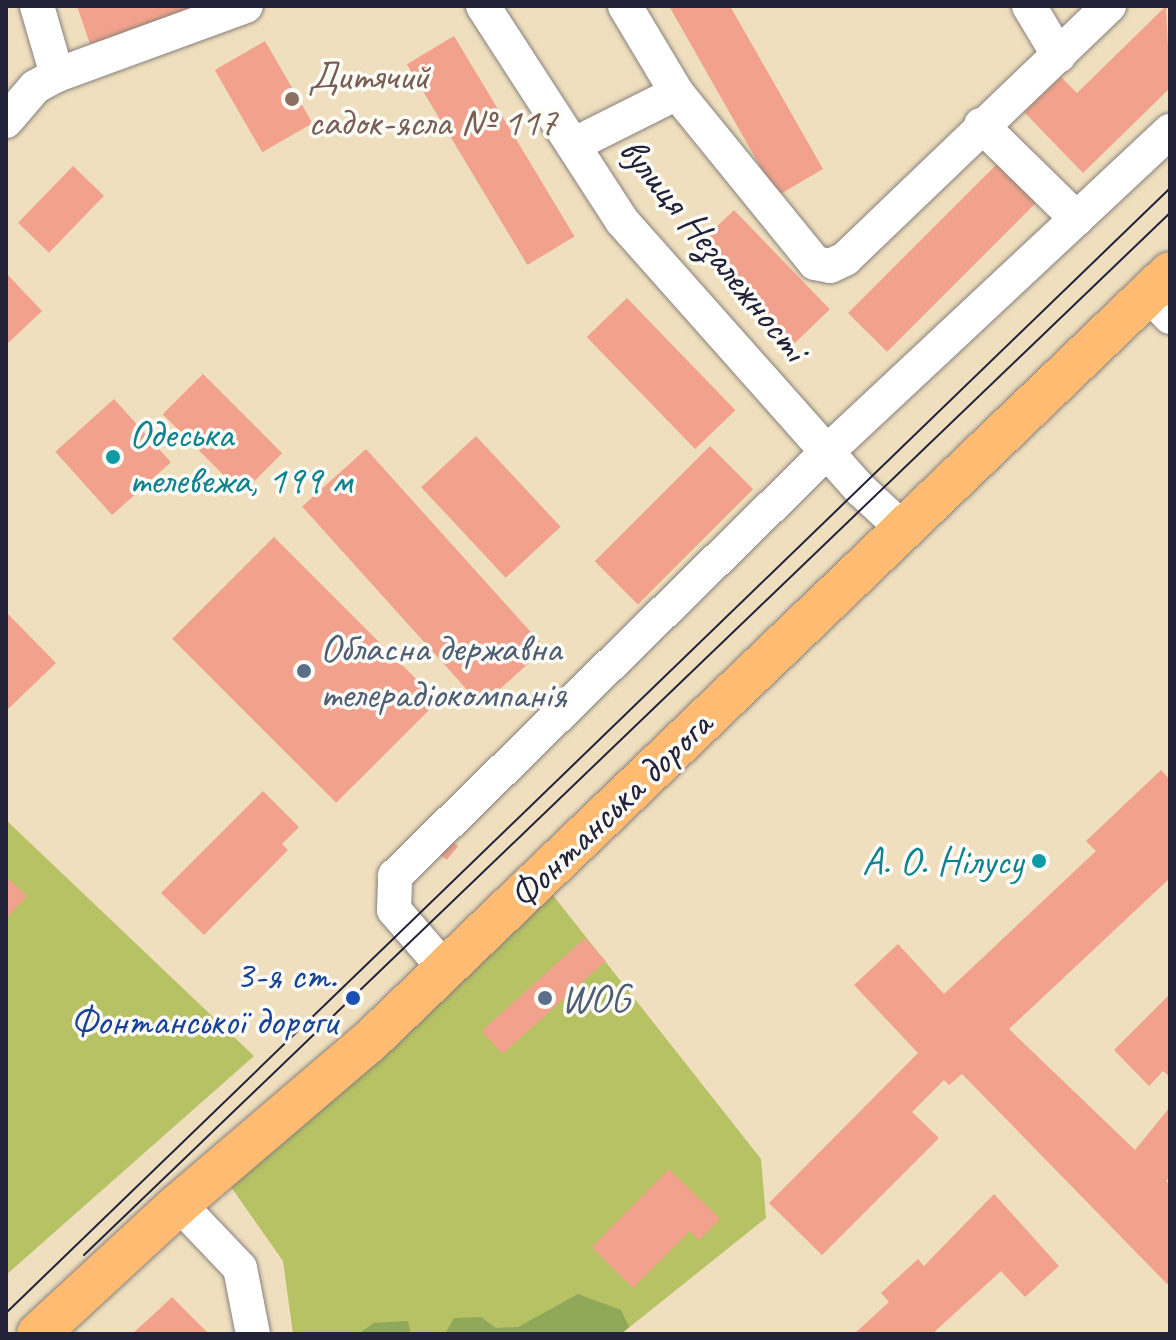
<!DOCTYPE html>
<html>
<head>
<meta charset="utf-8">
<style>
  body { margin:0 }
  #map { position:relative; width:1176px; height:1340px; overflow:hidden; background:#efdfbe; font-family:Caveat,sans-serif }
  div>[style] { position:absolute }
  .green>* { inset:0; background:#b6c264 }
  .forest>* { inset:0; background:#90a85a }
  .building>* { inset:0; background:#f2a28c; transform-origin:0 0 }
  .roads { filter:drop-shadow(0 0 2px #88807c) drop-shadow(0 0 2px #88807c) }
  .minor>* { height:34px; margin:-17px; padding:0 17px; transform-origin:17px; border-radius:17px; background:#fff }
  .major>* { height:42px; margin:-21px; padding:0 21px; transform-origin:21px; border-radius:21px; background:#febb71 }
  .tram>* { height:2px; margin:-1px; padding:0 1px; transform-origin:1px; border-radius:1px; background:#22223b }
  .dots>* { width:22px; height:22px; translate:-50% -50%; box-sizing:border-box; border:4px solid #fdfcf7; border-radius:50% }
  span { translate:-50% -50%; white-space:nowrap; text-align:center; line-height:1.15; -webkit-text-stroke:7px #fdfcf7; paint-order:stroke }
  .education-label { font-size:40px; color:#785e54 }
  .left { translate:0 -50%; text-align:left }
  .street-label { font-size:40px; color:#22223b }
  .culture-label { font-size:40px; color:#0d838f }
  .right { translate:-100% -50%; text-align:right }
  .service-label { font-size:40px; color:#4e5e75 }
  .transit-label { font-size:40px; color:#164399 }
  .frame { position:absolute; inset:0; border:8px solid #22223b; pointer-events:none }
</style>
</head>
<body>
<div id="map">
  <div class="green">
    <i style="clip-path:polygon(6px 820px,254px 1056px,6px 1275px)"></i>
    <i style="clip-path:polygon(541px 880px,761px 1159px,766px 1218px,621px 1334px,293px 1334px,283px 1261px,224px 1177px)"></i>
  </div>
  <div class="forest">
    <i style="clip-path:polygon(578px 1294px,621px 1310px,629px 1327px,621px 1334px,445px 1334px,454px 1318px,481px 1317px,496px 1328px,518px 1327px)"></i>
    <i style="clip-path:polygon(408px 1321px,411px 1334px,358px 1334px,374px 1323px)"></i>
  </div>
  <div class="building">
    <i style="clip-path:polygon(77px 6px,205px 6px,205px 7px,90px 44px)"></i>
    <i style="clip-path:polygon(669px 6px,730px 6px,823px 169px,777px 196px)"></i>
    <i style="clip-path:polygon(1166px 6px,1170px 88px,1083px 173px,1024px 112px,1061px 77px,1077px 93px)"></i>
    <i style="left:454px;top:36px;width:234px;height:55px;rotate:59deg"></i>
    <i style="left:265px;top:41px;width:95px;height:58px;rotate:60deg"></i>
    <i style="left:998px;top:163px;width:55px;height:212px;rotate:45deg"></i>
    <i style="left:73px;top:166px;width:43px;height:79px;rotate:44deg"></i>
    <i style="left:734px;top:210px;width:138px;height:57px;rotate:46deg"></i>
    <i style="clip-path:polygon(6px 273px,42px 311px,6px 345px)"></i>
    <i style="left:627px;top:298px;width:156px;height:56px;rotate:46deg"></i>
    <i style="left:203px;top:374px;width:112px;height:57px;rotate:45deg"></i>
    <i style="left:114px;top:399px;width:85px;height:79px;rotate:48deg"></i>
    <i style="left:476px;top:436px;width:124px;height:75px;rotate:47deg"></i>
    <i style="left:710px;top:446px;width:61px;height:163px;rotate:45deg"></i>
    <i style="left:366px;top:449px;width:268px;height:86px;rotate:48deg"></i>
    <i style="left:274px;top:537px;width:232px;height:144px;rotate:45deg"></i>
    <i style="clip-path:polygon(6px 612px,56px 663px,6px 711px)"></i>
    <i style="clip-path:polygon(1161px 770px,1170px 780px,1170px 878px,1009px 1029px,1135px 1150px,1170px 1107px,1170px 1177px,1166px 1181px,1170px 1185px,1170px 1281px,1167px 1284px,962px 1074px,949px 1085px,944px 1080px,912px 1112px,939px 1138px,822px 1255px,769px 1203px,918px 1053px,854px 985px,898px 944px,944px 994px,1096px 851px,1086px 841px)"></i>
    <i style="clip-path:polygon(263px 791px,299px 827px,282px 844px,288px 850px,204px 935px,161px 893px)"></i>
    <i style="left:452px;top:841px;width:8px;height:18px;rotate:40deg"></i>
    <i style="clip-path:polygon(6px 877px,27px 896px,6px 919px)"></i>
    <i style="left:585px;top:938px;width:31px;height:139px;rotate:48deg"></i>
    <i style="clip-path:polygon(1170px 994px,1170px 1077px,1163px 1071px,1149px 1086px,1114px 1050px)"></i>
    <i style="clip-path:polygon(669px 1169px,720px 1219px,699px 1240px,690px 1231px,633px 1288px,592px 1247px)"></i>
    <i style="clip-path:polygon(994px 1194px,1059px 1266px,1025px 1297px,1001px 1271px,932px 1334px,854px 1334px,889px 1302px,881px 1293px,918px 1259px,924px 1266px)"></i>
    <i style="clip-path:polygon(172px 1297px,209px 1334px,132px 1334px,154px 1314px)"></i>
  </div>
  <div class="roads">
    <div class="minor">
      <i style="left:37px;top:6px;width:72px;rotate:73.8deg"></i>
      <i style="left:483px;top:6px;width:256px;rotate:57.1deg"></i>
      <i style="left:622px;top:221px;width:360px;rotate:48.4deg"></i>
      <i style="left:861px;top:490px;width:56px;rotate:42.8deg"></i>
      <i style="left:625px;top:6px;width:101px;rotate:59.1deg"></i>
      <i style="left:677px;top:93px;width:219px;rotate:50.9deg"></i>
      <i style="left:815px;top:263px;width:15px;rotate:11deg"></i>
      <i style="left:830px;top:266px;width:17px;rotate:-25deg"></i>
      <i style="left:845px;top:259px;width:366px;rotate:-43.8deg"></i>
      <i style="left:1029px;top:6px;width:58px;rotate:59deg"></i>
      <i style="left:6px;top:121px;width:45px;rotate:-49.5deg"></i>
      <i style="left:35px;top:87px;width:25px;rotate:-29deg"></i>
      <i style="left:57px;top:75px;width:201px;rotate:-20.1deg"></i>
      <i style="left:981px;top:125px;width:134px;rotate:44.4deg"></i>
      <i style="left:573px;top:145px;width:116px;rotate:-26.6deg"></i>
      <i style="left:1148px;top:294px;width:32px;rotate:46deg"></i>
      <i style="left:445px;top:969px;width:78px;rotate:-130.8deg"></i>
      <i style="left:394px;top:910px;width:34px;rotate:-88deg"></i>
      <i style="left:395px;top:876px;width:605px;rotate:-44.46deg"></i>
      <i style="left:827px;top:452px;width:470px;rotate:-43.1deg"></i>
      <i style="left:179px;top:1204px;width:88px;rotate:46.4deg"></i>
      <i style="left:240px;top:1268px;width:67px;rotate:78.9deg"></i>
    </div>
    <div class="major">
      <i style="left:38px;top:1334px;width:192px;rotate:-42.7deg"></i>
      <i style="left:179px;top:1204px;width:250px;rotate:-40.5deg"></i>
      <i style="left:369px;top:1042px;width:1110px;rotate:-43.83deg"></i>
    </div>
  </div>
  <div class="tram">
    <i style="left:84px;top:1255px;width:1505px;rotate:-43.82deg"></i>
    <i style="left:6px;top:1313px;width:1619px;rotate:-44.02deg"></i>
  </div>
  <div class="dots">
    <i style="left:292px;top:99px;background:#8d6e63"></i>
    <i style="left:113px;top:457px;background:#0f9aa8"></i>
    <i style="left:304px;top:671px;background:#5c6f8a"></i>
    <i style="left:1039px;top:861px;background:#0f9aa8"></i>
    <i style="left:353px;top:998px;background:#1a4fb4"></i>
    <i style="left:545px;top:998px;background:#5c6f8a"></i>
  </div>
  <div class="education-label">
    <span class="left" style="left:308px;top:99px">Дитячий<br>садок-ясла № 117</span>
  </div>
  <div class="street-label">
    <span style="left:714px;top:249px;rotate:51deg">вулиця Незалежності</span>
    <span style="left:610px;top:810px;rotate:-44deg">Фонтанська дорога</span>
  </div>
  <div class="culture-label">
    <span class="left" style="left:129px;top:457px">Одеська<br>телевежа, 199 м</span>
    <span class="right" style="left:1023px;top:861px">А. О. Нілусу</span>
  </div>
  <div class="service-label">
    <span class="left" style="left:320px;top:671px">Обласна державна<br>телерадіокомпанія</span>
    <span class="left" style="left:561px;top:998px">WOG</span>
  </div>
  <div class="transit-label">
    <span class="right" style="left:337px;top:998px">3-я ст.<br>Фонтанської дороги</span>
  </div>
  <div class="frame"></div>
</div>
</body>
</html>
